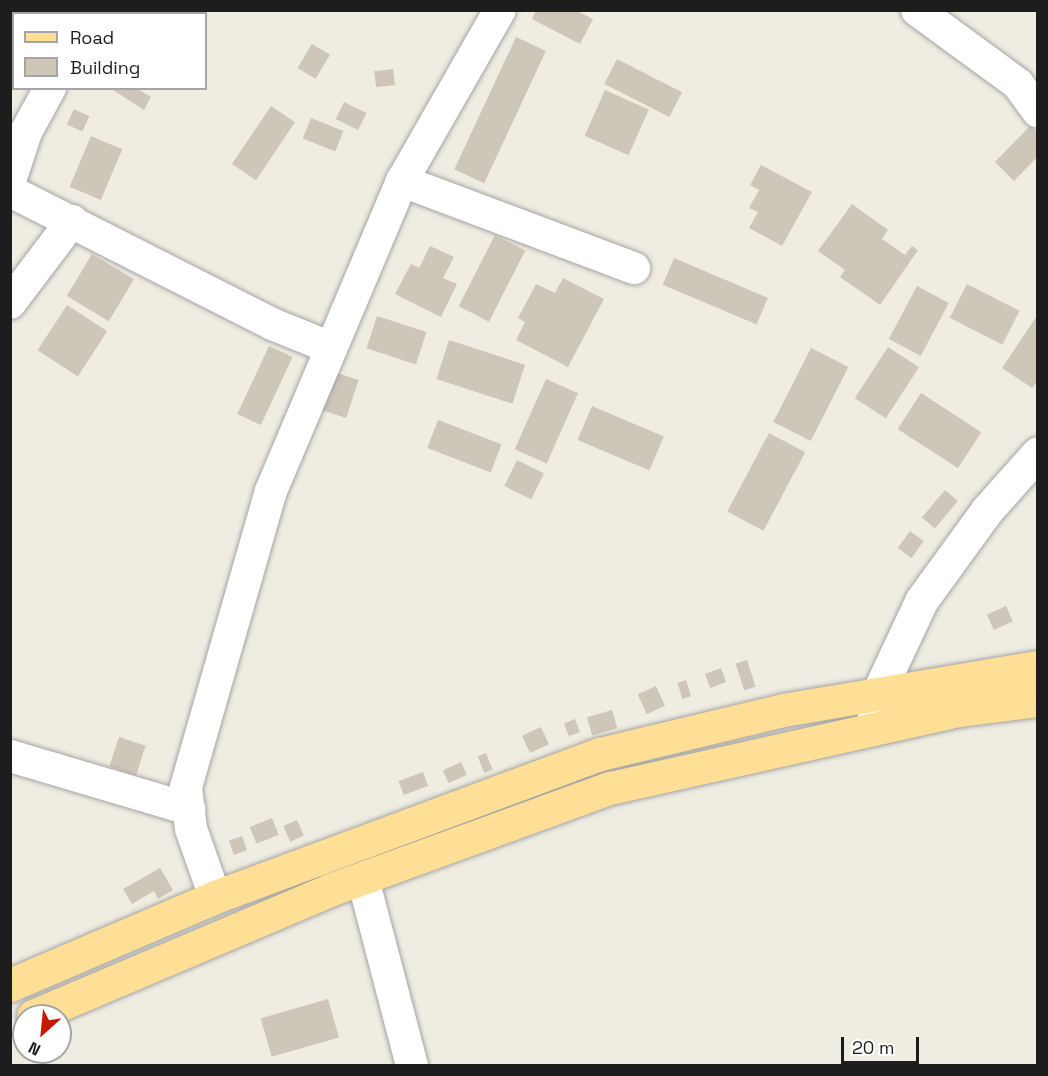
<!DOCTYPE html>
<html>
<head>
<meta charset="utf-8">
<style>
  body { margin:0 }
  #map { position:relative; width:1048px; height:1076px; overflow:hidden; background:#efece1; font-family:"Space Grotesk",sans-serif }
  div>[style] { position:absolute }
  .building>* { inset:0; background:#cfc6ba; transform-origin:0 0 }
  .roads { filter:drop-shadow(0 0 2px #a4a4a4) drop-shadow(0 0 2px #a4a4a4) }
  .minor>* { height:32px; margin:-16px; padding:0 16px; transform-origin:16px; border-radius:16px; background:#fff }
  .tertiary>* { height:33px; margin:-16.5px; padding:0 16.5px; transform-origin:16.5px; border-radius:16.5px; background:#fff }
  .primary>* { height:33px; margin:-16.5px; padding:0 16.5px; transform-origin:16.5px; border-radius:16.5px; background:#ffde96 }
  span { translate:-50% -50%; white-space:nowrap; text-align:center; line-height:1.15; -webkit-text-stroke:6px #fff; paint-order:stroke }
  .frame { position:absolute; inset:0; border:12px solid #1d1d1d; pointer-events:none }
  .legend { position:absolute; left:12px; top:12px; width:195px; height:78px; box-sizing:border-box; background:#fff; border:2px solid #a5a5a5; margin:0; padding:8px 10px; list-style:none; font-size:18px; color:#1d1d1d }
  .legend li { display:flex; align-items:center; gap:12px; height:30px }
  .legend b { width:30px; border:2px solid #a5a5a5 }
  .north { position:absolute; left:12px; top:1004px; width:60px; height:60px; box-sizing:border-box; background:#fff; border:2px solid #a5a5a5; border-radius:50%; rotate:207deg; font-size:16px; font-weight:700; line-height:24px; text-align:center; color:#1d1d1d }
  .north::after { content:''; display:block; margin:auto; width:21px; height:27px; background:#c91800; clip-path:polygon(50% 0,100% 100%,50% 72%,0 100%) }
  .scale { position:absolute; left:841px; top:1037px; width:78px; height:27px; box-sizing:border-box; border:3px solid #1d1d1d; border-top:0; padding-left:8px; font-size:18px; line-height:21px; white-space:nowrap; color:#1d1d1d; -webkit-text-stroke:4px #fff; paint-order:stroke }
</style>
</head>
<body>
<div id="map">
  <div class="building">
    <i style="clip-path:polygon(536px 10px,575px 10px,593px 19px,580px 44px,532px 19px)"></i>
    <i style="left:516px;top:37px;width:33px;height:146px;rotate:25deg"></i>
    <i style="left:312px;top:44px;width:21px;height:28px;rotate:31deg"></i>
    <i style="left:617px;top:59px;width:73px;height:28px;rotate:27deg"></i>
    <i style="left:393px;top:69px;width:16px;height:19px;rotate:83deg"></i>
    <i style="clip-path:polygon(110px 88px,136px 88px,151px 97px,144px 110px)"></i>
    <i style="left:605px;top:90px;width:48px;height:50px;rotate:24deg"></i>
    <i style="left:344px;top:102px;width:25px;height:19px;rotate:26deg"></i>
    <i style="left:271px;top:106px;width:29px;height:70px;rotate:34deg"></i>
    <i style="left:74px;top:109px;width:17px;height:17px;rotate:25deg"></i>
    <i style="left:311px;top:118px;width:35px;height:22px;rotate:22deg"></i>
    <i style="clip-path:polygon(1030px 126px,1038px 133px,1038px 156px,1014px 181px,995px 162px)"></i>
    <i style="left:91px;top:136px;width:34px;height:55px;rotate:23deg"></i>
    <i style="clip-path:polygon(761px 165px,812px 192px,782px 246px,749px 228px,758px 212px,749px 208px,759px 190px,750px 185px)"></i>
    <i style="clip-path:polygon(852px 204px,888px 230px,882px 239px,905px 255px,912px 246px,918px 250px,880px 305px,840px 277px,845px 270px,818px 251px)"></i>
    <i style="left:495px;top:235px;width:34px;height:80px;rotate:27deg"></i>
    <i style="clip-path:polygon(430px 246px,454px 257px,443px 278px,457px 284px,441px 317px,395px 294px,411px 264px,419px 268px)"></i>
    <i style="left:92px;top:254px;width:49px;height:49px;rotate:31deg"></i>
    <i style="left:674px;top:258px;width:102px;height:29px;rotate:23deg"></i>
    <i style="clip-path:polygon(563px 278px,604px 299px,568px 367px,516px 340px,525px 322px,518px 318px,536px 284px,555px 293px)"></i>
    <i style="left:967px;top:284px;width:59px;height:38px;rotate:27deg"></i>
    <i style="left:917px;top:286px;width:36px;height:60px;rotate:28deg"></i>
    <i style="left:67px;top:305px;width:48px;height:54px;rotate:33deg"></i>
    <i style="clip-path:polygon(1038px 314px,1038px 381px,1032px 388px,1002px 368px)"></i>
    <i style="left:377px;top:316px;width:52px;height:34px;rotate:18deg"></i>
    <i style="left:449px;top:340px;width:80px;height:41px;rotate:18deg"></i>
    <i style="left:269px;top:346px;width:26px;height:75px;rotate:25deg"></i>
    <i style="left:888px;top:347px;width:37px;height:61px;rotate:33deg"></i>
    <i style="left:811px;top:348px;width:42px;height:83px;rotate:27deg"></i>
    <i style="left:331px;top:371px;width:29px;height:40px;rotate:18deg"></i>
    <i style="left:546px;top:379px;width:35px;height:77px;rotate:24deg"></i>
    <i style="left:921px;top:393px;width:72px;height:43px;rotate:33deg"></i>
    <i style="left:592px;top:406px;width:78px;height:37px;rotate:23deg"></i>
    <i style="left:438px;top:420px;width:68px;height:30px;rotate:21deg"></i>
    <i style="left:769px;top:433px;width:41px;height:89px;rotate:28deg"></i>
    <i style="left:517px;top:460px;width:30px;height:29px;rotate:26deg"></i>
    <i style="left:945px;top:490px;width:17px;height:36px;rotate:40deg"></i>
    <i style="left:910px;top:531px;width:17px;height:21px;rotate:36deg"></i>
    <i style="left:1006px;top:606px;width:17px;height:21px;rotate:66deg"></i>
    <i style="left:747px;top:660px;width:28px;height:12px;rotate:72deg"></i>
    <i style="left:721px;top:668px;width:15px;height:17px;rotate:70deg"></i>
    <i style="left:686px;top:680px;width:17px;height:9px;rotate:73deg"></i>
    <i style="left:656px;top:686px;width:22px;height:20px;rotate:66deg"></i>
    <i style="left:612px;top:710px;width:19px;height:26px;rotate:74deg"></i>
    <i style="left:575px;top:719px;width:14px;height:12px;rotate:69deg"></i>
    <i style="left:541px;top:727px;width:19px;height:21px;rotate:65deg"></i>
    <i style="left:119px;top:737px;width:28px;height:31px;rotate:18deg"></i>
    <i style="left:486px;top:753px;width:18px;height:9px;rotate:68deg"></i>
    <i style="left:461px;top:762px;width:14px;height:20px;rotate:65deg"></i>
    <i style="left:423px;top:772px;width:15px;height:26px;rotate:70deg"></i>
    <i style="left:272px;top:818px;width:18px;height:24px;rotate:68deg"></i>
    <i style="left:297px;top:820px;width:17px;height:15px;rotate:66deg"></i>
    <i style="left:242px;top:836px;width:15px;height:14px;rotate:70deg"></i>
    <i style="clip-path:polygon(160px 868px,173px 890px,158px 899px,154px 891px,132px 904px,123px 889px)"></i>
    <i style="left:328px;top:999px;width:40px;height:70px;rotate:74deg"></i>
  </div>
  <div class="roads">
    <div class="minor">
      <i style="left:917px;top:10px;width:125px;rotate:36.2deg"></i>
      <i style="left:1018px;top:84px;width:34px;rotate:54deg"></i>
      <i style="left:100px;top:14px;width:4px;rotate:-63deg"></i>
      <i style="left:10px;top:181px;width:52px;rotate:-71.9deg"></i>
      <i style="left:26px;top:132px;width:50px;rotate:-61.4deg"></i>
      <i style="left:402px;top:181px;width:248px;rotate:20.6deg"></i>
      <i style="left:10px;top:191px;width:294px;rotate:26.9deg"></i>
      <i style="left:272px;top:324px;width:61px;rotate:22deg"></i>
      <i style="left:10px;top:303px;width:103px;rotate:-52.9deg"></i>
      <i style="left:10px;top:756px;width:187px;rotate:16.5deg"></i>
      <i style="left:363px;top:879px;width:193px;rotate:75.3deg"></i>
      <i style="left:215px;top:897px;width:72px;rotate:-109.4deg"></i>
      <i style="left:191px;top:829px;width:42px;rotate:-96.8deg"></i>
      <i style="left:186px;top:787px;width:308px;rotate:-74deg"></i>
      <i style="left:271px;top:491px;width:337px;rotate:-67.1deg"></i>
      <i style="left:402px;top:181px;width:197px;rotate:-60.2deg"></i>
    </div>
    <div class="tertiary">
      <i style="left:872px;top:729px;width:36px;rotate:-81deg"></i>
      <i style="left:878px;top:693px;width:102px;rotate:-64.9deg"></i>
      <i style="left:921px;top:601px;width:112px;rotate:-54deg"></i>
      <i style="left:987px;top:510px;width:76px;rotate:-48.2deg"></i>
    </div>
    <div class="primary">
      <i style="left:10px;top:985px;width:223px;rotate:-23.2deg"></i>
      <i style="left:215px;top:897px;width:411px;rotate:-20.4deg"></i>
      <i style="left:600px;top:754px;width:188px;rotate:-13.5deg"></i>
      <i style="left:783px;top:710px;width:259px;rotate:-9.6deg"></i>
      <i style="left:33px;top:1016px;width:325px;rotate:-23deg"></i>
      <i style="left:332px;top:889px;width:296px;rotate:-20deg"></i>
      <i style="left:610px;top:788px;width:359px;rotate:-12.6deg"></i>
      <i style="left:960px;top:710px;width:79px;rotate:-7.3deg"></i>
    </div>
  </div>
  <div class="frame"></div>
  <ul class="legend">
  <li><b style="height:8px;background:#ffde96"></b>Road</li>
  <li><b style="height:16px;background:#cfc6ba"></b>Building</li>
  </ul>
  <div class="north">N</div>
  <div class="scale">20 m</div>
</div>
</body>
</html>
